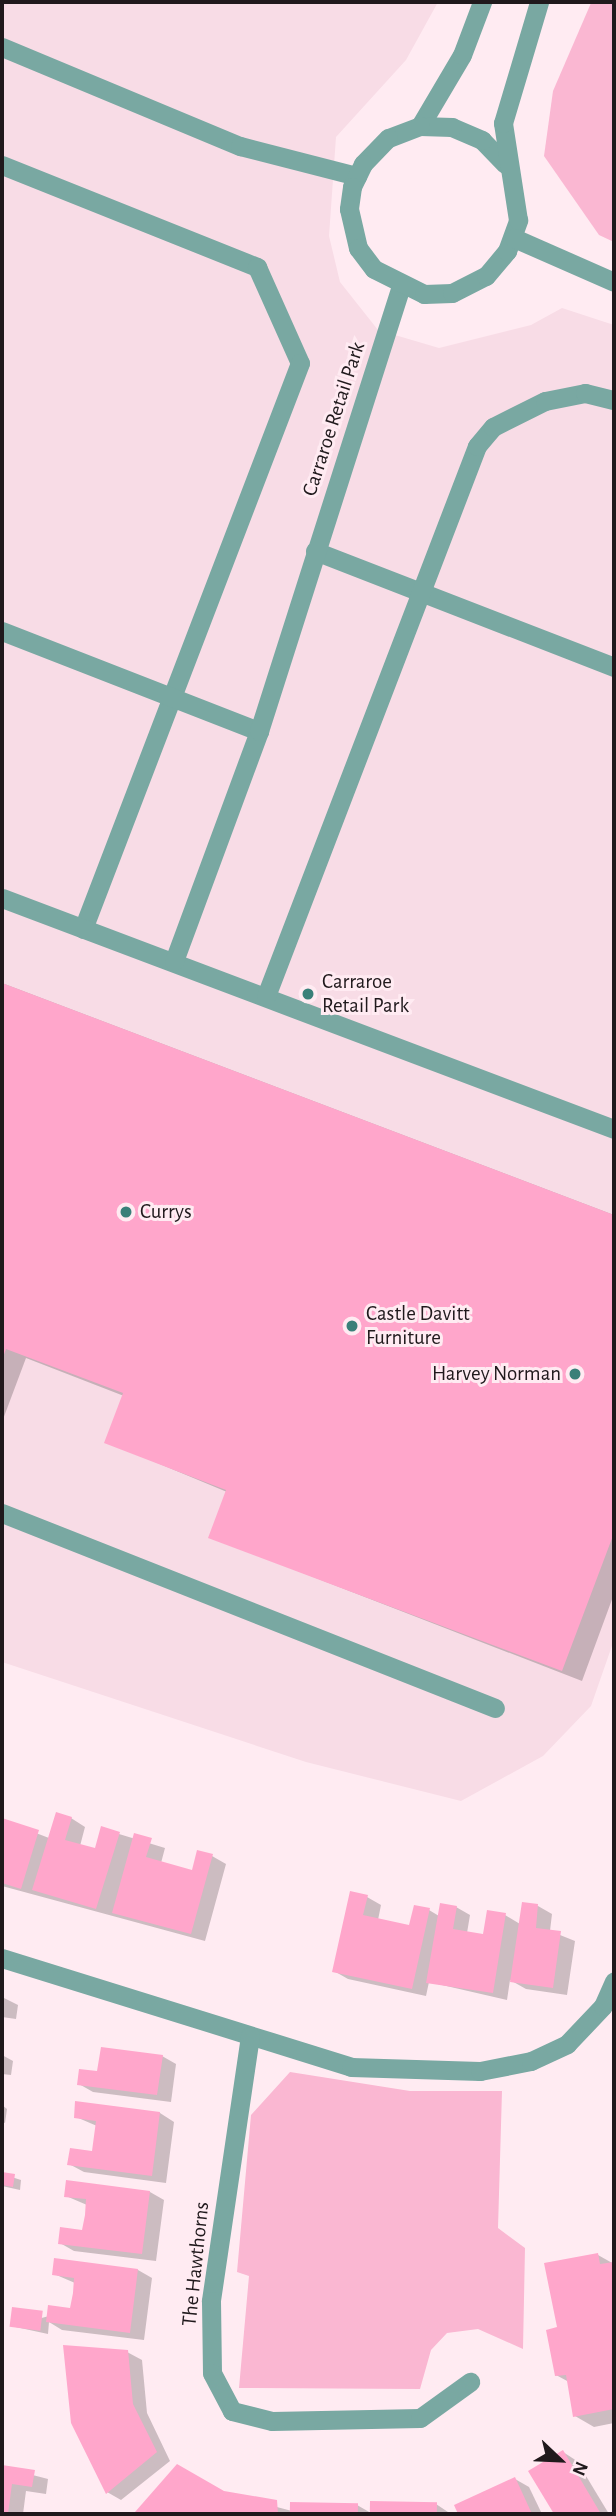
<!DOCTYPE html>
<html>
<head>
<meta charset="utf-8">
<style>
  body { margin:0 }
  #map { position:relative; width:616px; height:2516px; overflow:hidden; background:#ffebf2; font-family:"Alegreya Sans",sans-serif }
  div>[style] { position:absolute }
  .built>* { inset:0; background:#f8dce6 }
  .green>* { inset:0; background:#fab7d2 }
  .shadow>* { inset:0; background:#0003 }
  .building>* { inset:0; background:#ffa6cb; transform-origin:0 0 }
  .service>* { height:19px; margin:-9.5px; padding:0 9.5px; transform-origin:9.5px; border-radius:9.5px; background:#79a8a2 }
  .minor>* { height:19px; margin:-9.5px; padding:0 9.5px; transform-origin:9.5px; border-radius:9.5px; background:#79a8a2 }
  .dots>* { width:19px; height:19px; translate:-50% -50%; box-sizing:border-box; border:4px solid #ffebf2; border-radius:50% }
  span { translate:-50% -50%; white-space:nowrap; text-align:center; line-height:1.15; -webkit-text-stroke:6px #ffebf2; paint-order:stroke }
  .street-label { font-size:21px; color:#20191c }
  .poi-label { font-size:21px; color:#20191c }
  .left { translate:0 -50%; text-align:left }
  .right { translate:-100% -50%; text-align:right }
  .frame { position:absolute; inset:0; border:4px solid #20191c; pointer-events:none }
  .north { position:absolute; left:525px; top:2425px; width:70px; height:70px; -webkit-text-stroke:5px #ffebf2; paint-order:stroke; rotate:113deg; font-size:19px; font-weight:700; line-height:28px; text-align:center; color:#20191c }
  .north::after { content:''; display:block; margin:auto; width:24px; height:32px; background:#20191c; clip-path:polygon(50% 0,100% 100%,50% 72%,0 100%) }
</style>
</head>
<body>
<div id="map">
  <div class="built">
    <i style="clip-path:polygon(2px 2px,438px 2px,406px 60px,336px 137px,329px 236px,340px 282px,378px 330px,439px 348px,531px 325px,562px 308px,614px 325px,614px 1640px,591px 1706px,543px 1756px,461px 1801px,306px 1762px,2px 1662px)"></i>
  </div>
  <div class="green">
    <i style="clip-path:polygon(614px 2px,614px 242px,599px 235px,544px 156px,553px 91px,591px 3px)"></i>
    <i style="clip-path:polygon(290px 2072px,410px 2091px,502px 2091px,498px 2228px,525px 2248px,523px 2349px,478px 2329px,447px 2333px,431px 2350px,420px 2389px,239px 2388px,249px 2276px,237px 2272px,251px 2115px)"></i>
  </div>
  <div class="shadow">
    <i style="clip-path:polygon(2px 983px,614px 1215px,614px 1594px,582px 1681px,210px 1537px,227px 1492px,107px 1442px,124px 1396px,26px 1358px,2px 1422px)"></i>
    <i style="clip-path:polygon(71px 1818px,85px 1827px,80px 1846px,96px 1851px,119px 1834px,165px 1848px,161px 1863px,193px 1872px,212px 1856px,226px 1864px,205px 1941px,2px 1886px,2px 1820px,49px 1838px)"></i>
    <i style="clip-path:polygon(367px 1897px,381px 1905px,378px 1920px,410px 1927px,429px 1910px,439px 1916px,456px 1907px,470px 1915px,467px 1933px,485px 1936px,505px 1915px,520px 1924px,523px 1904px,538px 1906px,552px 1914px,550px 1931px,575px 1941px,567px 1995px,526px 1989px,510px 1980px,507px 2000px,429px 1982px,426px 1996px,348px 1979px,334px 1971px)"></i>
    <i style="clip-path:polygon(2px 1997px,18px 2005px,16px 2019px,2px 2017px)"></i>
    <i style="clip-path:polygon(2px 2055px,13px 2061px,11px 2075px,2px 2074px)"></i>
    <i style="clip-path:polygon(162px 2056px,176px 2064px,171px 2102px,93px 2092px,79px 2084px)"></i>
    <i style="clip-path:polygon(2px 2105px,7px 2109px,5px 2123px,2px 2122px)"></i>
    <i style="clip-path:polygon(160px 2113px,174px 2122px,166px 2183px,84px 2172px,69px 2164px,94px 2153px,97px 2126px,76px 2117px)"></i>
    <i style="clip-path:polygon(2px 2174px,21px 2180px,20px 2190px,2px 2186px)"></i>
    <i style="clip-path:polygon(150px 2192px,164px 2200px,156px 2261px,74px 2251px,60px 2243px,84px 2232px,87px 2205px,66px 2196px)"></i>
    <i style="clip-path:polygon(598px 2255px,614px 2264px,614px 2423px,594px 2427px,575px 2416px,569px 2382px,556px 2375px,559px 2329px)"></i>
    <i style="clip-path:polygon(138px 2270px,152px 2278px,144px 2340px,62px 2330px,49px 2322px,48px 2334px,11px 2326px,72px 2310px,75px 2283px,54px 2274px)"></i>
    <i style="clip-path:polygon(127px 2352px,142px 2360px,147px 2413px,170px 2461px,121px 2500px,107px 2492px)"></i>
    <i style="clip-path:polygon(563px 2452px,577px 2461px,609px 2514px,556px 2514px,530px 2472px)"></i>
    <i style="clip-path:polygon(2px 2467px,48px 2479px,46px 2494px,26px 2491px,23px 2514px,2px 2514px)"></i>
    <i style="clip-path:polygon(515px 2479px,529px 2487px,542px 2514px,460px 2514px,456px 2505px)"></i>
    <i style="clip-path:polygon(224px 2493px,292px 2511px,357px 2505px,371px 2513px,436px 2504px,451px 2514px,138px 2512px)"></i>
  </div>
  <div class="building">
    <i style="clip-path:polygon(2px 983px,614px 1215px,614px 1533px,562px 1671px,208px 1538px,226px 1490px,104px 1443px,123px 1393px,6px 1349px,2px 1360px)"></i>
    <i style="clip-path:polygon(56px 1812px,72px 1817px,65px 1840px,95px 1848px,101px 1826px,120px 1832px,96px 1909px,32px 1890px)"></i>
    <i style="clip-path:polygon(2px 1818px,39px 1830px,21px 1889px,2px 1883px)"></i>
    <i style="clip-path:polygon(134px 1833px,152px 1838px,146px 1857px,192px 1870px,197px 1850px,213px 1854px,191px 1934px,112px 1913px)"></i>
    <i style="clip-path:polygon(350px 1891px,368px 1895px,363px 1915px,409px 1925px,414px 1905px,430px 1908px,412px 1989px,332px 1972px)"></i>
    <i style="clip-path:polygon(522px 1902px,538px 1904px,536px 1928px,561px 1931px,553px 1988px,510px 1982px)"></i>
    <i style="clip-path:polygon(440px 1903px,457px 1906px,453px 1929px,483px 1934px,487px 1910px,506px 1913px,493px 1993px,426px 1983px)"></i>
    <i style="clip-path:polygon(101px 2047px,163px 2055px,157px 2095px,77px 2085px,79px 2069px,97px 2071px)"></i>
    <i style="clip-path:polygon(75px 2101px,160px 2112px,152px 2176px,67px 2165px,70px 2148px,92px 2151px,96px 2121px,74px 2118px)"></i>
    <i style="clip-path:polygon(2px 2172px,15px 2174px,13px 2187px,2px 2185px)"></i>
    <i style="clip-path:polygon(66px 2180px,150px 2191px,142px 2254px,58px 2244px,60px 2227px,82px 2230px,85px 2215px,86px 2199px,64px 2197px)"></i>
    <i style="clip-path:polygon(598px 2253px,600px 2264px,614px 2262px,614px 2409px,573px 2417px,566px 2375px,555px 2376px,546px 2330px,557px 2327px,544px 2263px)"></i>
    <i style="clip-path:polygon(54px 2258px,138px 2269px,130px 2333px,46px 2322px,48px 2305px,70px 2308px,73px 2293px,74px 2278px,52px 2275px)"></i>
    <i style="left:12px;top:2307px;width:31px;height:20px;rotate:7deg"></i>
    <i style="clip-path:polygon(63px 2345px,128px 2350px,133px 2404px,157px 2452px,106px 2494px,71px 2423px)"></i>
    <i style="clip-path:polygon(563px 2450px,601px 2514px,554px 2514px,528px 2471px)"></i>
    <i style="clip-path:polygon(177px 2464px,224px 2491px,277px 2500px,278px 2514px,135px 2512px)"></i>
    <i style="clip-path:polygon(2px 2465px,35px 2470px,32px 2487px,12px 2484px,8px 2514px,2px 2514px)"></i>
    <i style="clip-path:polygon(515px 2477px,532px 2514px,458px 2514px,454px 2505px)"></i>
    <i style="left:370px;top:2501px;width:67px;height:13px;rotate:1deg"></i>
    <i style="left:290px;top:2502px;width:68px;height:12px;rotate:1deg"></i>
  </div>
  <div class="service">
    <i style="left:2px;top:47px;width:258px;rotate:22.6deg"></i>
    <i style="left:240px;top:146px;width:121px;rotate:14.4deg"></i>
    <i style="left:2px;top:165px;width:275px;rotate:21.8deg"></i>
    <i style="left:257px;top:267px;width:105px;rotate:65.9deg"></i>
    <i style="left:300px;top:363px;width:606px;rotate:110.98deg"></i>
    <i style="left:315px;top:551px;width:321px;rotate:21.2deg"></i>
    <i style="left:2px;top:631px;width:276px;rotate:21.3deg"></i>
    <i style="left:2px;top:898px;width:654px;rotate:20.68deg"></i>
    <i style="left:174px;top:961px;width:245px;rotate:-69.7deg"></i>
    <i style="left:259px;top:731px;width:465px;rotate:-72.3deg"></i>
    <i style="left:266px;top:996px;width:589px;rotate:-69.01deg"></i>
    <i style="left:477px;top:446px;width:25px;rotate:-50deg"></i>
    <i style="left:493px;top:427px;width:58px;rotate:-26.6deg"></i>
    <i style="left:545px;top:401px;width:41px;rotate:-11.3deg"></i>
    <i style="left:585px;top:393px;width:30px;rotate:14deg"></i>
    <i style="left:2px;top:1513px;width:530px;rotate:21.58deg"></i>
  </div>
  <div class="minor">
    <i style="left:420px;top:126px;width:82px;rotate:-59.4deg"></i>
    <i style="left:462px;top:55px;width:57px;rotate:-69.3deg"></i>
    <i style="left:505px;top:164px;width:33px;rotate:-134deg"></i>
    <i style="left:482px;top:140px;width:33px;rotate:-157deg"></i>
    <i style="left:452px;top:127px;width:32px;rotate:-178deg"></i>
    <i style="left:420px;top:126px;width:34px;rotate:159deg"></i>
    <i style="left:388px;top:138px;width:36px;rotate:134deg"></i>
    <i style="left:363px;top:164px;width:25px;rotate:116deg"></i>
    <i style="left:352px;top:187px;width:22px;rotate:98deg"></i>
    <i style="left:349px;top:209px;width:40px;rotate:77deg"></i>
    <i style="left:358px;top:248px;width:26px;rotate:53deg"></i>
    <i style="left:374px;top:269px;width:56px;rotate:26.6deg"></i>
    <i style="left:424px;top:294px;width:28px;rotate:-2deg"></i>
    <i style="left:452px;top:293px;width:38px;rotate:-27deg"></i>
    <i style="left:486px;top:276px;width:33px;rotate:-50deg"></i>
    <i style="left:507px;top:251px;width:33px;rotate:-70deg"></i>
    <i style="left:518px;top:220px;width:98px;rotate:-98.8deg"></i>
    <i style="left:503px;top:123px;width:126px;rotate:-73.4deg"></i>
    <i style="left:514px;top:238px;width:109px;rotate:23.7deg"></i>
    <i style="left:2px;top:1958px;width:366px;rotate:17.3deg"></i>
    <i style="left:351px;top:2067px;width:129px;rotate:1.8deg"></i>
    <i style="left:480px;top:2071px;width:52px;rotate:-11.1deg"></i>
    <i style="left:531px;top:2061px;width:40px;rotate:-25deg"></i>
    <i style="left:567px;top:2044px;width:52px;rotate:-46.5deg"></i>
    <i style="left:603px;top:2006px;width:27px;rotate:-66deg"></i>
    <i style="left:250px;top:2036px;width:268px;rotate:98.4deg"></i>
    <i style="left:211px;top:2301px;width:72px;rotate:89.2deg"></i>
    <i style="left:212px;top:2373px;width:43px;rotate:62.2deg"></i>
    <i style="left:232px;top:2411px;width:41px;rotate:14deg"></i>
    <i style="left:272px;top:2421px;width:148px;rotate:-1.2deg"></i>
    <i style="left:420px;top:2418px;width:62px;rotate:-35.8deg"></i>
  </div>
  <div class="dots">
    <i style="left:308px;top:994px;background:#398079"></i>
    <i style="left:126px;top:1212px;background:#398079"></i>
    <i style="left:352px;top:1326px;background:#398079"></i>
    <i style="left:575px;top:1374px;background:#398079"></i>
  </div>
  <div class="street-label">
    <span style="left:334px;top:419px;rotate:-72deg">Carraroe Retail Park</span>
    <span style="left:196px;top:2264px;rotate:-84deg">The Hawthorns</span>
  </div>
  <div class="poi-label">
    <span class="left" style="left:322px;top:994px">Carraroe<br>Retail Park</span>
    <span class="left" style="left:140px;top:1212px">Currys</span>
    <span class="left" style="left:366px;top:1326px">Castle Davitt<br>Furniture</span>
    <span class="right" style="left:561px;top:1374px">Harvey Norman</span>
  </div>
  <div class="frame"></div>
  <div class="north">N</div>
</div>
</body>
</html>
